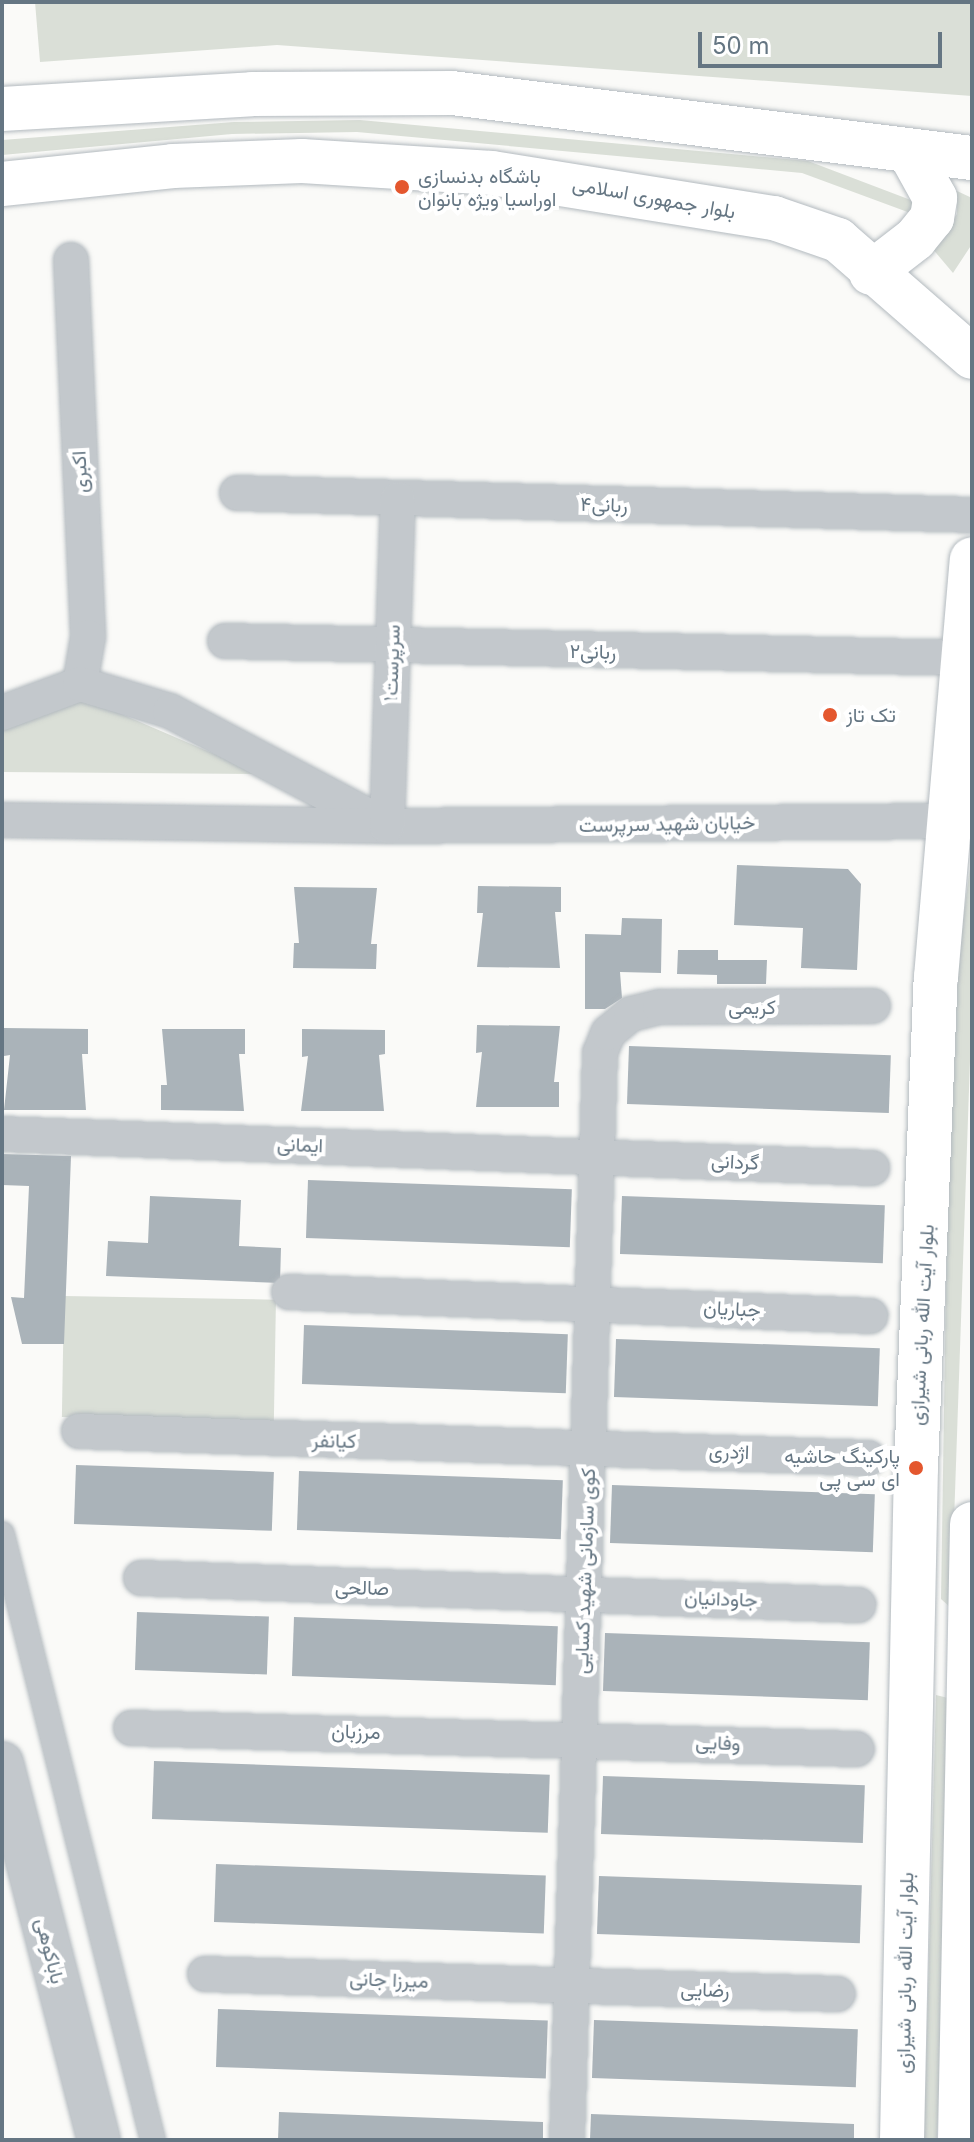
<!DOCTYPE html>
<html>
<head>
<meta charset="utf-8">
<style>
  body { margin:0 }
  #map { position:relative; width:974px; height:2142px; overflow:hidden; background:#fafaf8; font-family:Inter,Vazirmatn,sans-serif }
  div>[style] { position:absolute }
  .green>* { inset:0; background:#dadfd7; transform-origin:0 0 }
  .building>* { inset:0; background:#aab3b9; transform-origin:0 0 }
  .roads { filter:drop-shadow(0 0 2px #b3babf) drop-shadow(0 0 2px #b3babf) }
  .pedestrian>* { height:24px; margin:-12px; padding:0 12px; transform-origin:12px; border-radius:12px; background:#c3c8cc }
  .minor>* { height:34px; margin:-17px; padding:0 17px; transform-origin:17px; border-radius:17px; background:#c3c8cc }
  .tertiary>* { height:42px; margin:-21px; padding:0 21px; transform-origin:21px; border-radius:21px; background:#c3c8cc }
  .secondary>* { height:44px; margin:-22px; padding:0 22px; transform-origin:22px; border-radius:22px; background:#fff }
  .primary>* { height:44px; margin:-22px; padding:0 22px; transform-origin:22px; border-radius:22px; background:#fff }
  .dots>* { width:22px; height:22px; translate:-50% -50%; box-sizing:border-box; border:4px solid #fff; border-radius:50% }
  span { translate:-50% -50%; white-space:nowrap; text-align:center; line-height:1.15; -webkit-text-stroke:8px #fff; paint-order:stroke }
  .poi-label { font-size:20px; color:#657683 }
  .left { translate:0 -50%; text-align:left }
  .right { translate:-100% -50%; text-align:right }
  .street-label { font-size:20px; color:#657683 }
  .frame { position:absolute; inset:0; border:4px solid #657683; pointer-events:none }
  .scale { position:absolute; left:698px; top:32px; width:244px; height:36px; box-sizing:border-box; border:4px solid #657683; border-top:0; padding-left:10px; font-size:24px; line-height:28px; white-space:nowrap; color:#657683; -webkit-text-stroke:6px #fff; paint-order:stroke }
</style>
</head>
<body>
<div id="map">
  <div class="green">
    <i style="clip-path:polygon(35px 2px,972px 2px,972px 96px,277px 45px,40px 62px)"></i>
    <i style="clip-path:polygon(360px 120px,808px 161px,916px 202px,913px 214px,802px 173px,357px 132px,232px 134px,2px 155px,2px 140px,234px 122px)"></i>
    <i style="clip-path:polygon(957px 191px,972px 198px,972px 244px,953px 273px,926px 241px,944px 232px,957px 214px)"></i>
    <i style="clip-path:polygon(77px 695px,261px 774px,2px 772px,2px 725px)"></i>
    <i style="clip-path:polygon(972px 852px,972px 1003px,951px 1608px,941px 1599px,948px 1157px,959px 951px)"></i>
    <i style="left:64px;top:1296px;width:212px;height:121px;rotate:1deg"></i>
    <i style="clip-path:polygon(936px 1695px,948px 1698px,940px 2061px,937px 2140px,924px 2140px)"></i>
  </div>
  <div class="building">
    <i style="clip-path:polygon(737px 865px,848px 869px,861px 884px,857px 970px,801px 968px,803px 928px,734px 925px)"></i>
    <i style="clip-path:polygon(478px 886px,561px 887px,561px 912px,555px 912px,560px 968px,477px 967px,483px 913px,477px 913px)"></i>
    <i style="clip-path:polygon(294px 887px,377px 888px,371px 944px,377px 944px,376px 969px,293px 968px,294px 943px,299px 943px)"></i>
    <i style="clip-path:polygon(622px 918px,662px 919px,661px 973px,620px 972px,622px 998px,605px 1009px,585px 1009px,585px 934px,621px 935px)"></i>
    <i style="clip-path:polygon(678px 950px,718px 950px,718px 960px,767px 960px,766px 984px,717px 984px,717px 975px,677px 974px)"></i>
    <i style="clip-path:polygon(477px 1025px,560px 1026px,554px 1082px,559px 1082px,559px 1107px,476px 1107px,482px 1052px,476px 1053px)"></i>
    <i style="clip-path:polygon(4px 1028px,88px 1029px,88px 1054px,82px 1054px,86px 1110px,4px 1110px,10px 1055px,4px 1056px)"></i>
    <i style="clip-path:polygon(162px 1029px,245px 1029px,245px 1054px,239px 1054px,244px 1111px,161px 1110px,161px 1085px,167px 1085px)"></i>
    <i style="clip-path:polygon(302px 1029px,385px 1030px,385px 1054px,379px 1055px,384px 1111px,301px 1111px,308px 1056px,302px 1057px)"></i>
    <i style="left:629px;top:1046px;width:262px;height:58px;rotate:2deg"></i>
    <i style="clip-path:polygon(2px 1154px,71px 1156px,64px 1344px,22px 1344px,11px 1297px,24px 1298px,29px 1186px,2px 1185px)"></i>
    <i style="left:308px;top:1180px;width:264px;height:58px;rotate:2deg"></i>
    <i style="clip-path:polygon(150px 1196px,241px 1200px,239px 1246px,281px 1248px,280px 1283px,106px 1276px,108px 1241px,148px 1243px)"></i>
    <i style="left:622px;top:1196px;width:263px;height:58px;rotate:2deg"></i>
    <i style="left:304px;top:1325px;width:264px;height:59px;rotate:2deg"></i>
    <i style="left:616px;top:1339px;width:264px;height:58px;rotate:2deg"></i>
    <i style="left:76px;top:1465px;width:198px;height:59px;rotate:2deg"></i>
    <i style="left:299px;top:1471px;width:264px;height:59px;rotate:2deg"></i>
    <i style="left:612px;top:1485px;width:263px;height:58px;rotate:2deg"></i>
    <i style="left:137px;top:1612px;width:132px;height:58px;rotate:2deg"></i>
    <i style="left:294px;top:1617px;width:264px;height:59px;rotate:2deg"></i>
    <i style="left:605px;top:1633px;width:265px;height:58px;rotate:2deg"></i>
    <i style="left:154px;top:1761px;width:396px;height:58px;rotate:2deg"></i>
    <i style="left:603px;top:1776px;width:262px;height:58px;rotate:2deg"></i>
    <i style="left:216px;top:1864px;width:330px;height:58px;rotate:2deg"></i>
    <i style="left:599px;top:1876px;width:263px;height:58px;rotate:2deg"></i>
    <i style="left:218px;top:2009px;width:330px;height:58px;rotate:2deg"></i>
    <i style="left:594px;top:2020px;width:264px;height:58px;rotate:2deg"></i>
    <i style="clip-path:polygon(279px 2112px,543px 2122px,543px 2140px,278px 2140px)"></i>
    <i style="clip-path:polygon(591px 2114px,854px 2124px,854px 2140px,590px 2140px)"></i>
  </div>
  <div class="roads">
    <div class="pedestrian">
      <i style="left:2px;top:1534px;width:625px;rotate:76.01deg"></i>
    </div>
    <div class="minor">
      <i style="left:71px;top:260px;width:377px;rotate:87.4deg"></i>
      <i style="left:88px;top:637px;width:48px;rotate:99.7deg"></i>
      <i style="left:237px;top:493px;width:735px;rotate:1.71deg"></i>
      <i style="left:225px;top:641px;width:735px;rotate:1.32deg"></i>
      <i style="left:2px;top:713px;width:83px;rotate:-20.4deg"></i>
      <i style="left:80px;top:684px;width:94px;rotate:16.7deg"></i>
      <i style="left:170px;top:711px;width:238px;rotate:27.9deg"></i>
      <i style="left:2px;top:820px;width:385px;rotate:0.9deg"></i>
      <i style="left:387px;top:826px;width:561px;rotate:-0.51deg"></i>
      <i style="left:387px;top:826px;width:327px;rotate:-88.1deg"></i>
      <i style="left:2px;top:1134px;width:871px;rotate:2.24deg"></i>
      <i style="left:289px;top:1292px;width:582px;rotate:2.36deg"></i>
      <i style="left:79px;top:1431px;width:790px;rotate:1.96deg"></i>
      <i style="left:141px;top:1578px;width:718px;rotate:2.16deg"></i>
      <i style="left:131px;top:1728px;width:726px;rotate:1.66deg"></i>
      <i style="left:205px;top:1974px;width:633px;rotate:1.81deg"></i>
      <i style="left:567px;top:2140px;width:1088px;rotate:-88.26deg"></i>
      <i style="left:600px;top:1053px;width:22px;rotate:-68deg"></i>
      <i style="left:608px;top:1033px;width:30px;rotate:-40deg"></i>
      <i style="left:631px;top:1014px;width:30px;rotate:-14deg"></i>
      <i style="left:660px;top:1007px;width:213px;rotate:-0.3deg"></i>
    </div>
    <div class="tertiary">
      <i style="left:2px;top:1763px;width:389px;rotate:75.6deg"></i>
    </div>
    <div class="secondary">
      <i style="left:902px;top:2140px;width:672px;rotate:-88.81deg"></i>
      <i style="left:916px;top:1468px;width:491px;rotate:-87.7deg"></i>
      <i style="left:936px;top:977px;width:419px;rotate:-85.1deg"></i>
      <i style="left:960px;top:2140px;width:616px;rotate:-88.88deg"></i>
    </div>
    <div class="primary">
      <i style="left:2px;top:109px;width:250px;rotate:-3.4deg"></i>
      <i style="left:252px;top:94px;width:200px;rotate:-0.3deg"></i>
      <i style="left:452px;top:93px;width:524px;rotate:7.13deg"></i>
      <i style="left:2px;top:184px;width:172px;rotate:-6deg"></i>
      <i style="left:173px;top:166px;width:129px;rotate:-2.2deg"></i>
      <i style="left:302px;top:161px;width:190px;rotate:3.6deg"></i>
      <i style="left:492px;top:173px;width:286px;rotate:9.1deg"></i>
      <i style="left:774px;top:218px;width:68px;rotate:19deg"></i>
      <i style="left:838px;top:240px;width:178px;rotate:41.1deg"></i>
      <i style="left:871px;top:273px;width:56px;rotate:-37.7deg"></i>
      <i style="left:915px;top:239px;width:27px;rotate:-51deg"></i>
      <i style="left:932px;top:218px;width:20px;rotate:-81deg"></i>
      <i style="left:935px;top:198px;width:54px;rotate:-119deg"></i>
    </div>
  </div>
  <div class="dots">
    <i style="left:402px;top:187px;background:#e4572e"></i>
    <i style="left:830px;top:715px;background:#e4572e"></i>
    <i style="left:916px;top:1468px;background:#e4572e"></i>
  </div>
  <div class="poi-label">
    <span class="left" style="left:418px;top:188px">باشگاه بدنسازی<br>اوراسیا ویژه بانوان</span>
    <span class="left" style="left:846px;top:715px">تک تاز</span>
    <span class="right" style="left:900px;top:1468px">پارکینگ حاشیه<br>ای سی پی</span>
  </div>
  <div class="street-label">
    <span style="left:654px;top:198px;rotate:10deg">بلوار جمهوری اسلامی</span>
    <span style="left:80px;top:472px;rotate:-93deg">اکبری</span>
    <span style="left:604px;top:505px;rotate:2deg">ربانی۴</span>
    <span style="left:593px;top:652px;rotate:1deg">ربانی۲</span>
    <span style="left:392px;top:663px;rotate:-88deg">سرپرست۱</span>
    <span style="left:667px;top:824px;rotate:-1deg">خیابان شهید سرپرست</span>
    <span style="left:752px;top:1007px">کریمی</span>
    <span style="left:300px;top:1145px;rotate:2deg">ایمانی</span>
    <span style="left:735px;top:1162px;rotate:3deg">گردانی</span>
    <span style="left:732px;top:1309px;rotate:3deg">جباریان</span>
    <span style="left:922px;top:1325px;rotate:-87deg">بلوار آیت الله ربانی شیرازی</span>
    <span style="left:334px;top:1441px;rotate:1deg">کیانفر</span>
    <span style="left:729px;top:1452px;rotate:2deg">اژدری</span>
    <span style="left:585px;top:1571px;rotate:-88deg">کوی سازمانی شهید کسایی</span>
    <span style="left:362px;top:1588px;rotate:1deg">صالحی</span>
    <span style="left:721px;top:1599px;rotate:2deg">جاودانیان</span>
    <span style="left:356px;top:1732px;rotate:1deg">مرزبان</span>
    <span style="left:718px;top:1743px;rotate:2deg">وفایی</span>
    <span style="left:50px;top:1951px;rotate:76deg">باباکوهی</span>
    <span style="left:905px;top:1973px;rotate:-89deg">بلوار آیت الله ربانی شیرازی</span>
    <span style="left:389px;top:1980px;rotate:2deg">میرزا جانی</span>
    <span style="left:705px;top:1990px;rotate:2deg">رضایی</span>
  </div>
  <div class="frame"></div>
  <div class="scale">50 m</div>
</div>
</body>
</html>
